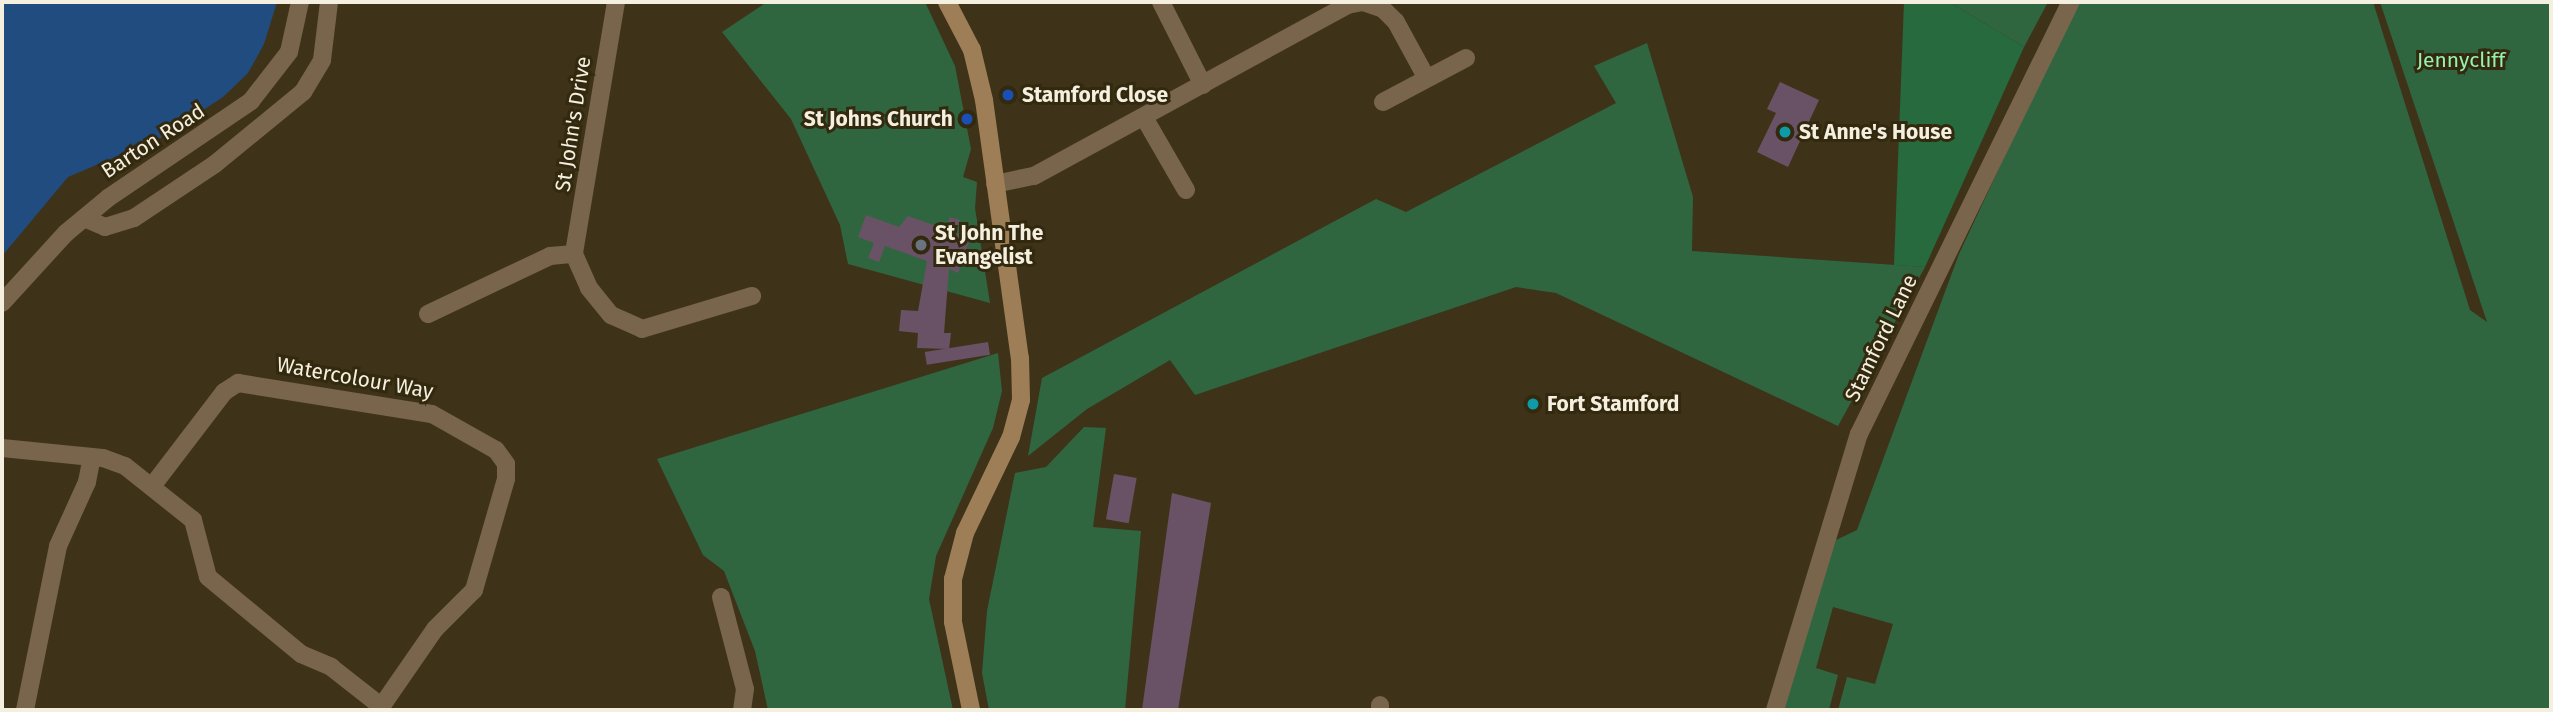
<!DOCTYPE html>
<html>
<head>
<meta charset="utf-8">
<style>
  body { margin:0 }
  #map { position:relative; width:2553px; height:712px; overflow:hidden; background:#3e3319; font-family:"Fira Sans",sans-serif }
  div>[style] { position:absolute }
  .green>* { inset:0; background:#2f6640 }
  .forest>* { inset:0; background:#266a3e }
  .water>* { inset:0; background:#214c80 }
  .building>* { inset:0; background:#6a5266; transform-origin:0 0 }
  .street>* { height:18px; margin:-9px; padding:0 9px; transform-origin:9px; border-radius:9px; background:#79644c }
  .secondary>* { height:18px; margin:-9px; padding:0 9px; transform-origin:9px; border-radius:9px; background:#9e7e57 }
  .dots>* { width:19px; height:19px; translate:-50% -50%; box-sizing:border-box; border:4px solid #33290f; border-radius:50% }
  span { translate:-50% -50%; white-space:nowrap; text-align:center; line-height:1.15; -webkit-text-stroke:6px #33290f; paint-order:stroke }
  .park-label { font-size:21px; color:#95f2af }
  .poi-label { font-size:21px; color:#f5efdf; font-weight:700 }
  .left { translate:0 -50%; text-align:left }
  .right { translate:-100% -50%; text-align:right }
  .street-label { font-size:21px; color:#f5efdf }
  .frame { position:absolute; inset:0; border:4px solid #f5efdf; pointer-events:none }
</style>
</head>
<body>
<div id="map">
  <div class="green">
    <i style="clip-path:polygon(767px 2px,925px 2px,955px 66px,971px 149px,963px 177px,977px 182px,975px 208px,990px 303px,848px 264px,840px 225px,791px 119px,722px 32px)"></i>
    <i style="clip-path:polygon(1949px 2px,2048px 2px,2024px 47px)"></i>
    <i style="clip-path:polygon(2077px 2px,2373px 2px,2470px 310px,2487px 322px,2380px 2px,2551px 2px,2551px 710px,1838px 710px,1847px 677px,1875px 684px,1893px 624px,1833px 607px,1816px 668px,1838px 675px,1829px 710px,1785px 710px,1782px 698px,1836px 540px,1857px 530px,1959px 254px)"></i>
    <i style="clip-path:polygon(1647px 43px,1693px 197px,1692px 251px,1925px 267px,1838px 426px,1556px 293px,1516px 287px,1195px 395px,1170px 360px,1087px 409px,1028px 456px,1042px 378px,1376px 199px,1406px 212px,1616px 103px,1594px 66px)"></i>
    <i style="clip-path:polygon(998px 353px,1002px 391px,993px 428px,936px 556px,929px 599px,953px 710px,768px 710px,755px 651px,724px 571px,703px 555px,657px 459px)"></i>
    <i style="clip-path:polygon(1084px 427px,1106px 428px,1093px 527px,1141px 531px,1125px 710px,989px 710px,982px 673px,987px 611px,1015px 473px,1046px 467px)"></i>
  </div>
  <div class="forest">
    <i style="clip-path:polygon(1904px 2px,1949px 2px,2024px 47px,1925px 267px,1894px 265px)"></i>
  </div>
  <div class="water">
    <i style="clip-path:polygon(2px 2px,277px 2px,264px 44px,248px 73px,223px 97px,162px 137px,68px 177px,2px 256px)"></i>
  </div>
  <div class="building">
    <i style="clip-path:polygon(1780px 82px,1819px 100px,1788px 167px,1757px 152px,1776px 113px,1767px 109px)"></i>
    <i style="clip-path:polygon(866px 215px,899px 227px,908px 216px,945px 229px,950px 217px,960px 220px,956px 233px,970px 239px,958px 273px,949px 269px,944px 333px,951px 333px,949px 349px,917px 348px,918px 333px,899px 331px,901px 310px,918px 311px,927px 261px,885px 246px,879px 262px,868px 258px,874px 243px,858px 237px)"></i>
    <i style="left:988px;top:342px;width:13px;height:64px;rotate:81deg"></i>
    <i style="left:1114px;top:474px;width:23px;height:46px;rotate:10deg"></i>
    <i style="clip-path:polygon(1172px 493px,1211px 503px,1178px 710px,1142px 710px)"></i>
  </div>
  <div class="street">
    <i style="left:616px;top:2px;width:255px;rotate:99.5deg"></i>
    <i style="left:574px;top:254px;width:37px;rotate:66deg"></i>
    <i style="left:589px;top:288px;width:35px;rotate:51deg"></i>
    <i style="left:611px;top:315px;width:34px;rotate:24deg"></i>
    <i style="left:642px;top:329px;width:115px;rotate:-16.7deg"></i>
    <i style="left:1161px;top:2px;width:93px;rotate:63.2deg"></i>
    <i style="left:1383px;top:102px;width:94px;rotate:-27.9deg"></i>
    <i style="left:1145px;top:119px;width:82px;rotate:60deg"></i>
    <i style="left:995px;top:184px;width:40px;rotate:-12deg"></i>
    <i style="left:1034px;top:176px;width:357px;rotate:-28.6deg"></i>
    <i style="left:1347px;top:5px;width:16px;rotate:-11deg"></i>
    <i style="left:1363px;top:2px;width:21px;rotate:19deg"></i>
    <i style="left:1383px;top:9px;width:18px;rotate:45deg"></i>
    <i style="left:1396px;top:22px;width:63px;rotate:61.4deg"></i>
    <i style="left:84px;top:218px;width:23px;rotate:23deg"></i>
    <i style="left:105px;top:227px;width:30px;rotate:-17deg"></i>
    <i style="left:134px;top:218px;width:97px;rotate:-33.7deg"></i>
    <i style="left:215px;top:164px;width:114px;rotate:-39.3deg"></i>
    <i style="left:303px;top:92px;width:37px;rotate:-59deg"></i>
    <i style="left:322px;top:60px;width:58px;rotate:-83.1deg"></i>
    <i style="left:2px;top:303px;width:95px;rotate:-47.6deg"></i>
    <i style="left:66px;top:233px;width:55px;rotate:-39.8deg"></i>
    <i style="left:108px;top:198px;width:173px;rotate:-34.1deg"></i>
    <i style="left:251px;top:101px;width:62px;rotate:-52.2deg"></i>
    <i style="left:289px;top:52px;width:51px;rotate:-77.6deg"></i>
    <i style="left:428px;top:314px;width:135px;rotate:-25.4deg"></i>
    <i style="left:550px;top:256px;width:24px;rotate:-5deg"></i>
    <i style="left:2px;top:448px;width:101px;rotate:5.7deg"></i>
    <i style="left:103px;top:458px;width:23px;rotate:20deg"></i>
    <i style="left:125px;top:466px;width:87px;rotate:38.5deg"></i>
    <i style="left:193px;top:520px;width:59px;rotate:75.3deg"></i>
    <i style="left:208px;top:577px;width:121px;rotate:39.6deg"></i>
    <i style="left:301px;top:654px;width:33px;rotate:23deg"></i>
    <i style="left:331px;top:667px;width:65px;rotate:38.1deg"></i>
    <i style="left:153px;top:485px;width:117px;rotate:-52.6deg"></i>
    <i style="left:224px;top:392px;width:17px;rotate:-33deg"></i>
    <i style="left:238px;top:383px;width:196px;rotate:9.1deg"></i>
    <i style="left:432px;top:414px;width:73px;rotate:29.4deg"></i>
    <i style="left:496px;top:450px;width:17px;rotate:54deg"></i>
    <i style="left:506px;top:464px;width:15px;rotate:90deg"></i>
    <i style="left:506px;top:479px;width:116px;rotate:106.1deg"></i>
    <i style="left:474px;top:590px;width:55px;rotate:135deg"></i>
    <i style="left:435px;top:629px;width:98px;rotate:124.7deg"></i>
    <i style="left:721px;top:597px;width:95px;rotate:75.4deg"></i>
    <i style="left:745px;top:689px;width:21px;rotate:98deg"></i>
    <i style="left:1380px;top:705px;width:5px;rotate:90deg"></i>
    <i style="left:25px;top:710px;width:167px;rotate:-78.6deg"></i>
    <i style="left:58px;top:546px;width:70px;rotate:-65.6deg"></i>
    <i style="left:87px;top:482px;width:25px;rotate:-79deg"></i>
    <i style="left:1775px;top:710px;width:288px;rotate:-73.1deg"></i>
    <i style="left:1859px;top:434px;width:481px;rotate:-63.9deg"></i>
  </div>
  <div class="secondary">
    <i style="left:947px;top:2px;width:54px;rotate:62.5deg"></i>
    <i style="left:972px;top:50px;width:51px;rotate:76.5deg"></i>
    <i style="left:984px;top:100px;width:260px;rotate:82.1deg"></i>
    <i style="left:1020px;top:358px;width:42px;rotate:88.6deg"></i>
    <i style="left:1021px;top:400px;width:38px;rotate:105deg"></i>
    <i style="left:1011px;top:437px;width:106px;rotate:115.6deg"></i>
    <i style="left:965px;top:533px;width:48px;rotate:104.6deg"></i>
    <i style="left:953px;top:579px;width:43px;rotate:90deg"></i>
    <i style="left:953px;top:622px;width:90px;rotate:78.4deg"></i>
  </div>
  <div class="dots">
    <i style="left:1008px;top:95px;background:#1a4fb4"></i>
    <i style="left:967px;top:119px;background:#1a4fb4"></i>
    <i style="left:1785px;top:132px;background:#0f9aa8"></i>
    <i style="left:921px;top:245px;background:#6b7280"></i>
    <i style="left:1533px;top:404px;background:#0f9aa8"></i>
  </div>
  <div class="park-label">
    <span style="left:2461px;top:60px">Jennycliff</span>
  </div>
  <div class="poi-label">
    <span class="left" style="left:1022px;top:95px">Stamford Close</span>
    <span class="right" style="left:953px;top:119px">St Johns Church</span>
    <span class="left" style="left:1799px;top:132px">St Anne's House</span>
    <span class="left" style="left:935px;top:245px">St John The<br>Evangelist</span>
    <span class="left" style="left:1547px;top:404px">Fort Stamford</span>
  </div>
  <div class="street-label">
    <span style="left:573px;top:124px;rotate:-81deg">St John's Drive</span>
    <span style="left:153px;top:141px;rotate:-33deg">Barton Road</span>
    <span style="left:1881px;top:338px;rotate:-64deg">Stamford Lane</span>
    <span style="left:355px;top:378px;rotate:10deg">Watercolour Way</span>
  </div>
  <div class="frame"></div>
</div>
</body>
</html>
